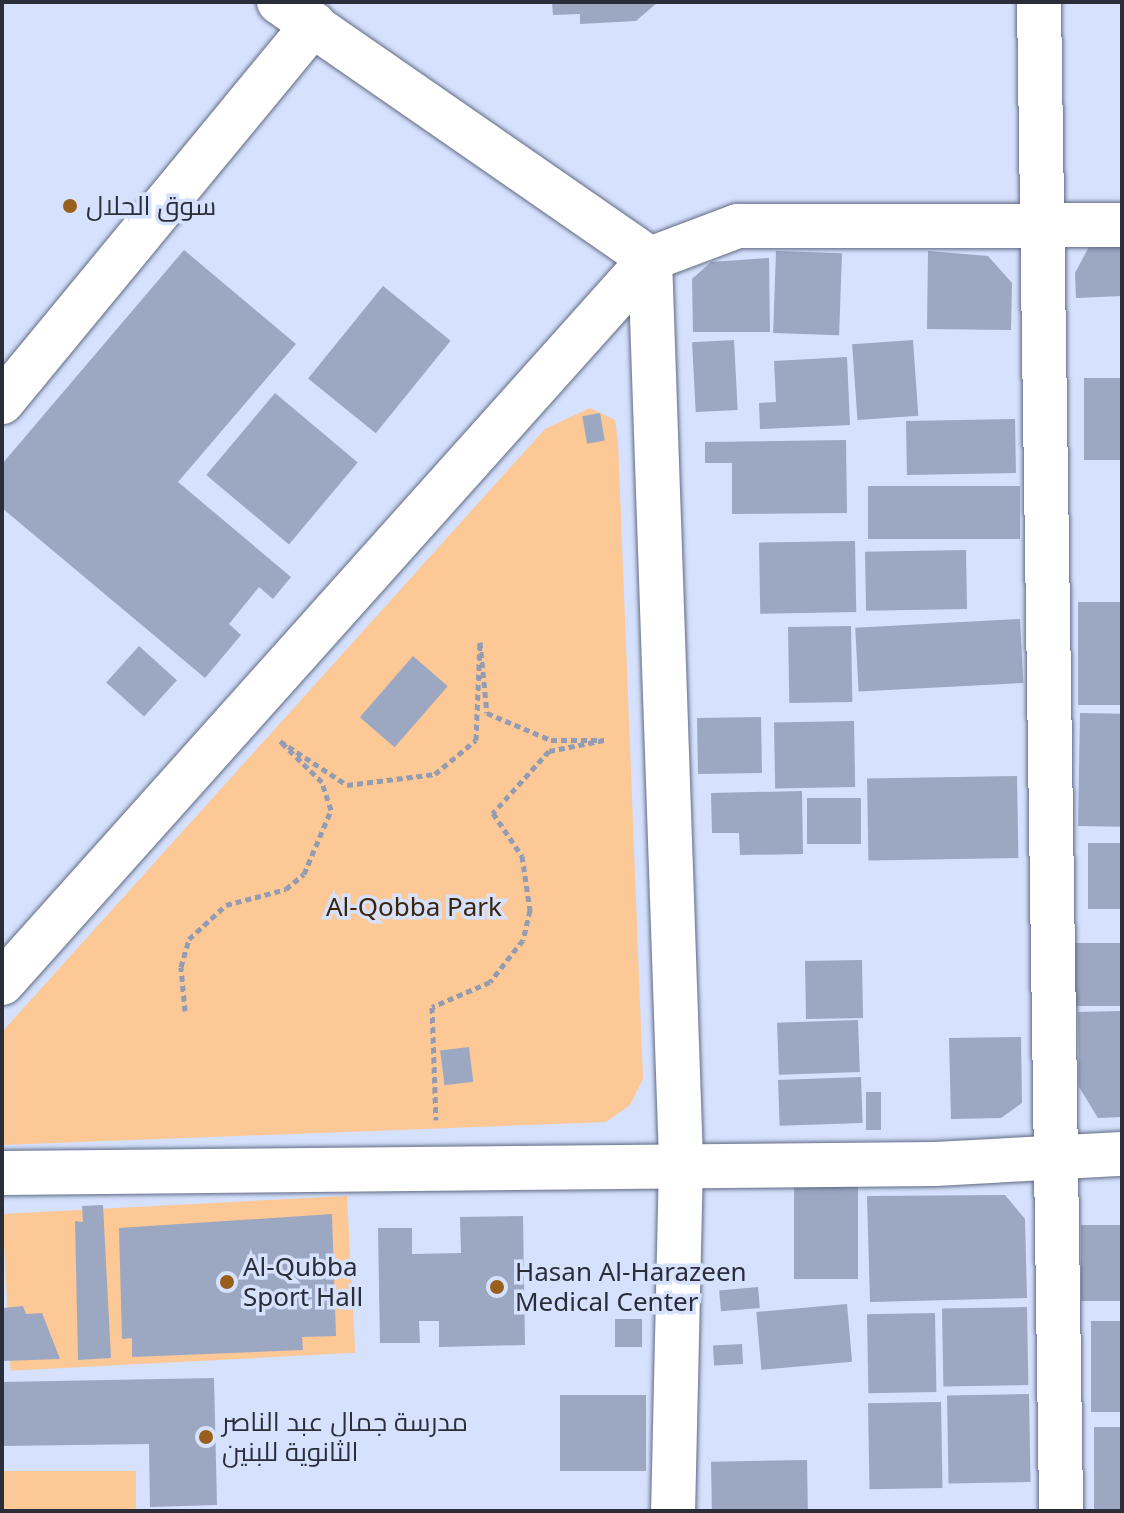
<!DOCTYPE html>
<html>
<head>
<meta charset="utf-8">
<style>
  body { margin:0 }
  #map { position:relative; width:1124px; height:1513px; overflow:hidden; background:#d5e1fd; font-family:"Noto Sans",Cairo,sans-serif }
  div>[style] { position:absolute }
  .green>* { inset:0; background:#fcc896; transform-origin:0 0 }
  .building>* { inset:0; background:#9ca7c2; transform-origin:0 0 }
  .path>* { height:5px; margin-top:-2.5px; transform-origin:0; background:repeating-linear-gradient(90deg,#939cb1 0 6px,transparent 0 10px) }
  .roads { filter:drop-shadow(0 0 2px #616a83) drop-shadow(0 0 2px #616a83) }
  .street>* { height:44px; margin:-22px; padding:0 22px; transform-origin:22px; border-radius:22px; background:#fff }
  .dots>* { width:22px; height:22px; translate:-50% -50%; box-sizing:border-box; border:4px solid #d5e1fd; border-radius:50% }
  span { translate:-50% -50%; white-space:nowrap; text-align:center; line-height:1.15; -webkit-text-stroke:7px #d5e1fd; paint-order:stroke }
  .poi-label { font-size:26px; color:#2a2e39 }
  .left { translate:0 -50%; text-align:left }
  .park-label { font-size:26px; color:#3d250c }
  .frame { position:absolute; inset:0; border:4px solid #2a2e39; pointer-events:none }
</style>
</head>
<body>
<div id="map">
  <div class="green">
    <i style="clip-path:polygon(590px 408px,615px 420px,618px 441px,643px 1079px,630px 1105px,606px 1122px,2px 1145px,2px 1032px,545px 429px)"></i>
    <i style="left:347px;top:1196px;width:157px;height:345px;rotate:87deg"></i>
    <i style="left:136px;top:1471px;width:40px;height:134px;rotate:90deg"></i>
  </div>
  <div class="building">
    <i style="clip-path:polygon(552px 2px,658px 2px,636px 21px,580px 24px,580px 14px,553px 15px)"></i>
    <i style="clip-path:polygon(1091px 243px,1122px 243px,1122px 296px,1076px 298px,1075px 273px)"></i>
    <i style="clip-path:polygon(184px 250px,296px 344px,178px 482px,291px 577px,273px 599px,259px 587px,229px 624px,241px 635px,205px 678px,2px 508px,2px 464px)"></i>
    <i style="left:776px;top:251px;width:66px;height:82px;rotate:2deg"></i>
    <i style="clip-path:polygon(928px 251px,988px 256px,1012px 283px,1011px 330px,927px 329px)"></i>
    <i style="clip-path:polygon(769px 258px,770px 332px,693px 332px,692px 279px,711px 262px)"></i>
    <i style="left:383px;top:286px;width:87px;height:119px;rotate:39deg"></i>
    <i style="left:734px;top:340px;width:70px;height:42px;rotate:87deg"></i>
    <i style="left:913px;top:340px;width:76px;height:61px;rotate:86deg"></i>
    <i style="clip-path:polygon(847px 357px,850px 425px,760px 429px,759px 403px,776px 402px,774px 361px)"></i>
    <i style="left:1122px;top:378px;width:82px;height:38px;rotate:90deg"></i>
    <i style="left:275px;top:393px;width:108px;height:107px;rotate:40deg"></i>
    <i style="left:600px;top:413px;width:28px;height:18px;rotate:80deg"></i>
    <i style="left:1015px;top:419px;width:54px;height:109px;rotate:89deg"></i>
    <i style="clip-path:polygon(846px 440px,847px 513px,732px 514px,732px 463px,705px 463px,705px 442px)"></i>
    <i style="left:868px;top:486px;width:152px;height:53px"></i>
    <i style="left:855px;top:541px;width:71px;height:96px;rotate:89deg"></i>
    <i style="left:966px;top:550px;width:59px;height:101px;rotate:89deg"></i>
    <i style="left:1122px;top:602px;width:103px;height:44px;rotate:90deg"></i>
    <i style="left:1020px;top:619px;width:64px;height:165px;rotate:87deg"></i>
    <i style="left:851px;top:626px;width:76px;height:63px;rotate:89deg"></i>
    <i style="left:139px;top:646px;width:51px;height:49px;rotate:42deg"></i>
    <i style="left:413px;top:656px;width:46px;height:81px;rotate:41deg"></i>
    <i style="left:1080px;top:713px;width:42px;height:113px;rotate:1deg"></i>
    <i style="left:761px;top:717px;width:56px;height:64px;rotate:89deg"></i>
    <i style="left:854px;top:721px;width:66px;height:80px;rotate:89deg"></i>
    <i style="left:1017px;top:776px;width:82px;height:150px;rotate:89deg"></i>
    <i style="clip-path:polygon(802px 791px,803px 854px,740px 855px,739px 833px,712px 833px,711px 793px)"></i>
    <i style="left:861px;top:798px;width:46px;height:54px;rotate:90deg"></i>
    <i style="left:1122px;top:843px;width:66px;height:34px;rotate:90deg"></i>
    <i style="left:1074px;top:943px;width:48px;height:63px"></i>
    <i style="left:862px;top:960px;width:58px;height:57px;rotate:89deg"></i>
    <i style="clip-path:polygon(1122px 1011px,1122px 1117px,1098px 1118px,1079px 1087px,1078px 1012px)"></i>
    <i style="left:858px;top:1020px;width:52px;height:81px;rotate:88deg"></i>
    <i style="clip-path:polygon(1021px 1037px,1022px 1103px,1001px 1118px,951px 1119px,949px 1038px)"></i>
    <i style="left:469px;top:1047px;width:35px;height:29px;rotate:83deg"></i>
    <i style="left:861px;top:1077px;width:46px;height:83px;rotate:88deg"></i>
    <i style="left:866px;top:1092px;width:15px;height:38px"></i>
    <i style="left:858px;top:1186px;width:93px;height:64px;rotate:90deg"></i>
    <i style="clip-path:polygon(1005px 1195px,1025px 1219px,1027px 1298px,870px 1302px,867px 1196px)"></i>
    <i style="clip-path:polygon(103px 1205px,111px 1358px,78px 1360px,75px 1221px,83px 1222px,82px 1206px)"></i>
    <i style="clip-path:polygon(332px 1214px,336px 1336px,302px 1337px,303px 1350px,132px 1357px,132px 1338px,122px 1339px,119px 1228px)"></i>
    <i style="clip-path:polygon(523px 1216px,525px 1345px,439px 1347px,439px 1321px,419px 1321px,420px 1343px,380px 1343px,378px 1228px,412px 1228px,412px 1254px,461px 1253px,460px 1217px)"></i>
    <i style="left:1122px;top:1225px;width:76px;height:41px;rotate:90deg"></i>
    <i style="left:758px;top:1287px;width:21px;height:39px;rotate:85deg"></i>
    <i style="left:847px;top:1304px;width:58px;height:91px;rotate:85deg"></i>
    <i style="clip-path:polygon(23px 1306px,26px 1314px,42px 1313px,60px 1359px,2px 1361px,3px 1308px)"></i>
    <i style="left:1027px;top:1307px;width:78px;height:85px;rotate:89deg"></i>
    <i style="left:935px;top:1313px;width:79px;height:68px;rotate:89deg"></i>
    <i style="left:615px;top:1319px;width:27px;height:28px"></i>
    <i style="left:1122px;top:1321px;width:91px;height:31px;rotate:90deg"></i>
    <i style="left:742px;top:1344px;width:20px;height:29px;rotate:87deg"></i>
    <i style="clip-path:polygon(214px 1378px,217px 1505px,150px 1507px,149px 1444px,2px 1446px,2px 1382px)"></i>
    <i style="left:1029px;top:1394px;width:88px;height:82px;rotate:89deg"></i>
    <i style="left:560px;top:1395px;width:86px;height:76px"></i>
    <i style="left:941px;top:1402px;width:86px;height:73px;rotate:89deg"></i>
    <i style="left:1094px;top:1427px;width:28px;height:84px"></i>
    <i style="left:807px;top:1460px;width:51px;height:96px;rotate:89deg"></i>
  </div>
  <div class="path">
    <i style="left:185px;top:1011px;width:44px;rotate:-95.2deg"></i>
    <i style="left:181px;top:967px;width:29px;rotate:-74deg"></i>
    <i style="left:189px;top:939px;width:50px;rotate:-42.6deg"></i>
    <i style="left:226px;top:905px;width:62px;rotate:-14.9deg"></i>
    <i style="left:286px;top:889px;width:23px;rotate:-40deg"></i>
    <i style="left:304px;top:874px;width:69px;rotate:-67.1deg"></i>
    <i style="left:331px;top:810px;width:29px;rotate:-108deg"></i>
    <i style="left:322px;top:782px;width:59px;rotate:-135.7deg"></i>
    <i style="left:280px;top:741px;width:80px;rotate:33.3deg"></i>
    <i style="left:347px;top:785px;width:89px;rotate:-7.1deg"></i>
    <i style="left:435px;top:774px;width:53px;rotate:-39.7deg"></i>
    <i style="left:476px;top:740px;width:98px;rotate:-87.7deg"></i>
    <i style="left:480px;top:642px;width:71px;rotate:84.4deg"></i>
    <i style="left:487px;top:713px;width:69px;rotate:22.9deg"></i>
    <i style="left:551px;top:740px;width:53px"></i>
    <i style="left:604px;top:740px;width:56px;rotate:168.7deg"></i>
    <i style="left:549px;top:751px;width:84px;rotate:132.1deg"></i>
    <i style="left:493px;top:813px;width:52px;rotate:56deg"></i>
    <i style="left:522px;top:856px;width:55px;rotate:81.6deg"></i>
    <i style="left:530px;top:910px;width:31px;rotate:103deg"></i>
    <i style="left:523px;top:940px;width:53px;rotate:128.2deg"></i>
    <i style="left:490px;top:982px;width:63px;rotate:156.7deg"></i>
    <i style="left:432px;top:1007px;width:113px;rotate:88deg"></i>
  </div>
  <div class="roads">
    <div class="street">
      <i style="left:279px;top:2px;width:451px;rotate:34.7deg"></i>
      <i style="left:1039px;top:2px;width:1509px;rotate:89.16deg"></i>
      <i style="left:650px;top:259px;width:904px;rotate:88.03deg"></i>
      <i style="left:681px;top:1162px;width:349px;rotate:91.3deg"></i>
      <i style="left:2px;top:402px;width:490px;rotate:-50.5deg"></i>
      <i style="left:2px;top:983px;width:972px;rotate:-48.17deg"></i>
      <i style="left:650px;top:259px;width:94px;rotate:-20.6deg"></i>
      <i style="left:738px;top:226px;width:384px;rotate:-0.1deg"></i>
      <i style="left:2px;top:1173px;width:933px;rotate:-0.55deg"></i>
      <i style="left:935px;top:1164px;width:187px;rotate:-3.1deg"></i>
    </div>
  </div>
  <div class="dots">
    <i style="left:70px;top:206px;background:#99601d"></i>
    <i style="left:227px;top:1282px;background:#99601d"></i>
    <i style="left:497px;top:1287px;background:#99601d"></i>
    <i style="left:206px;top:1437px;background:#99601d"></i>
  </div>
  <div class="poi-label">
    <span class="left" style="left:86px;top:206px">سوق الحلال</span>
    <span class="left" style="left:243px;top:1282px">Al-Qubba<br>Sport Hall</span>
    <span class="left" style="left:515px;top:1287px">Hasan Al-Harazeen<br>Medical Center</span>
    <span class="left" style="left:222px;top:1437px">مدرسة جمال عبد الناصر<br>الثانوية للبنين</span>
  </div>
  <div class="park-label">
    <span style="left:414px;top:907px">Al-Qobba Park</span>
  </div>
  <div class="frame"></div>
</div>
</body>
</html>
